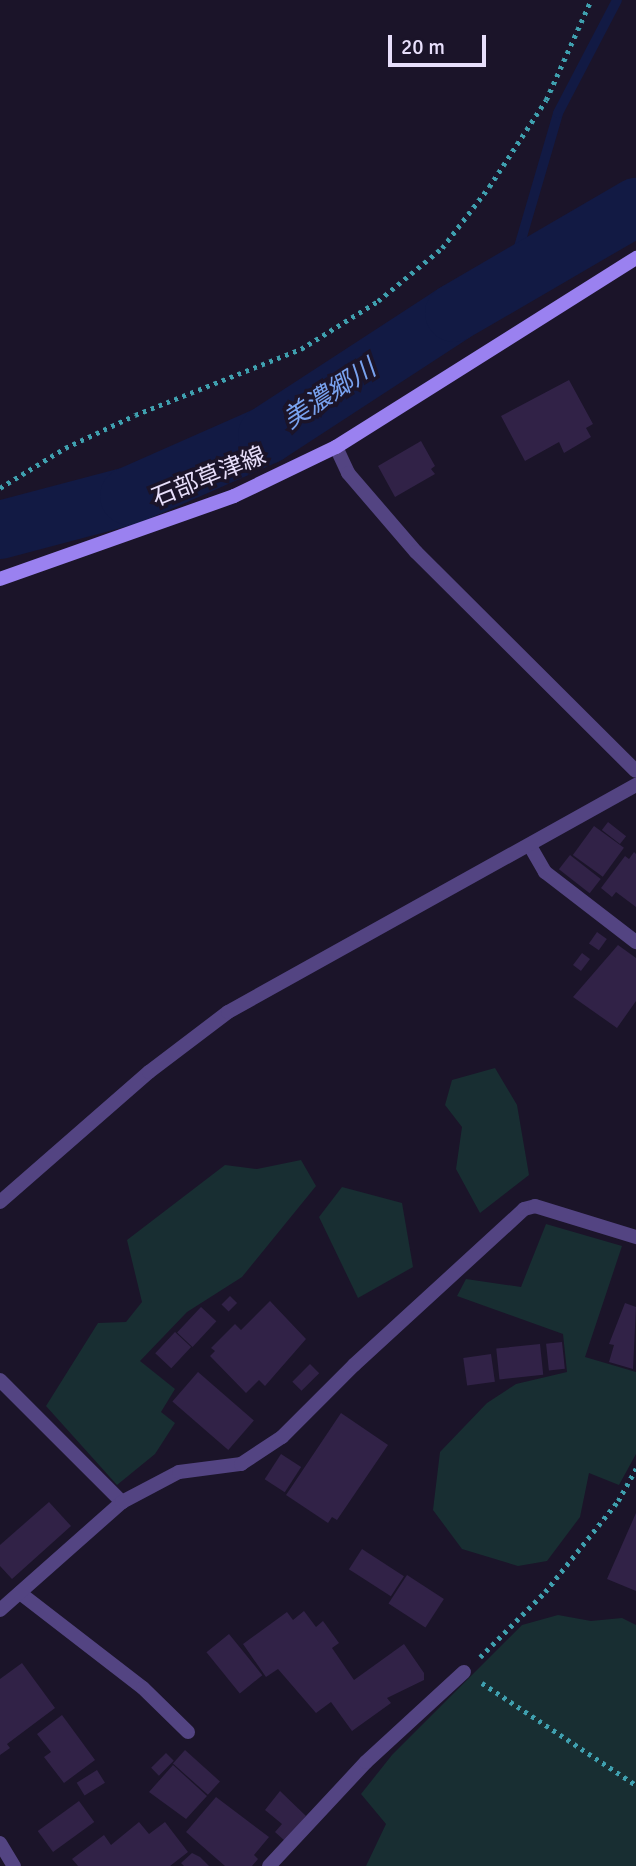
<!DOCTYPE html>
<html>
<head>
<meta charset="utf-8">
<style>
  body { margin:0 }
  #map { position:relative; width:636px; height:1866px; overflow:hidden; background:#1b1429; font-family:Signika,"Noto Sans JP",sans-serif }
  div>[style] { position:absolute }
  .green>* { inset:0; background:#182e32 }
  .stream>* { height:10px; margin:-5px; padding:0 5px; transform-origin:5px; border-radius:5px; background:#121a44 }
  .river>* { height:58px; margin:-29px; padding:0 29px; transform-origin:29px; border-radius:29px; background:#121a44 }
  .building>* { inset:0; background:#312247; transform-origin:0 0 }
  .path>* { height:4.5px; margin-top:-2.25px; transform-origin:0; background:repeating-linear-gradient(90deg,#3fa0af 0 3.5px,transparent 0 8.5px) }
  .lane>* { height:14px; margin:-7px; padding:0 7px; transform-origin:7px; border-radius:7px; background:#534482 }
  .street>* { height:14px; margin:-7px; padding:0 7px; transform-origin:7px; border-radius:7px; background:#534482 }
  .secondary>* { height:14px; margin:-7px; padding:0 7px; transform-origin:7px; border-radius:7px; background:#9a81f0 }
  span { translate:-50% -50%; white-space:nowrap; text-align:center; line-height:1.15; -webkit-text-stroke:7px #1b1429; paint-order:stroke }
  .street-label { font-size:24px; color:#e8dffb }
  .water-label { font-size:26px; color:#79a2ef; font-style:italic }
  .scale { position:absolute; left:388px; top:35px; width:98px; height:32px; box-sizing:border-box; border:4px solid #e8dffb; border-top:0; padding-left:9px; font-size:21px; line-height:24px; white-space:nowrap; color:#e8dffb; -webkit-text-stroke:5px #1b1429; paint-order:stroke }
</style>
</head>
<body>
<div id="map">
  <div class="green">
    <i style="clip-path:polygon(495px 1068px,517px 1105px,529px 1175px,480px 1213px,456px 1169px,462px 1127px,445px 1105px,452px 1080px)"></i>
    <i style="clip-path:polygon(301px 1160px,316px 1186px,242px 1277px,187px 1312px,140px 1361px,175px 1389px,161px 1412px,175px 1423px,155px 1454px,117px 1485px,46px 1406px,98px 1323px,126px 1322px,142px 1302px,127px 1240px,225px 1165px,257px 1169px)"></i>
    <i style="clip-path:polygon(342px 1187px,402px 1203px,413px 1267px,358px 1298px,319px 1217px)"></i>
    <i style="clip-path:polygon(546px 1224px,622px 1246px,585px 1357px,636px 1372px,636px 1454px,619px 1485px,589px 1473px,580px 1517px,547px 1561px,518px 1566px,462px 1549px,433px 1510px,440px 1452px,487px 1403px,516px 1384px,567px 1372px,563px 1334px,457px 1296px,466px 1279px,521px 1287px)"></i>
    <i style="clip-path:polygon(558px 1615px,591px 1621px,622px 1618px,636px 1625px,636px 1866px,366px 1866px,386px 1824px,361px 1794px,392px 1755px,522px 1625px)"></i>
  </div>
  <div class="stream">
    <i style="left:509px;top:281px;width:175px;rotate:-73.7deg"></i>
    <i style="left:558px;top:113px;width:127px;rotate:-62.4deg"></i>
  </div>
  <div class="river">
    <i style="left:0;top:530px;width:133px;rotate:-14.8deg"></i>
    <i style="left:129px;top:496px;width:151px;rotate:-23.8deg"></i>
    <i style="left:267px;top:435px;width:223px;rotate:-33.1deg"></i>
    <i style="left:454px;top:313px;width:211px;rotate:-30.2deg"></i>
  </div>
  <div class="building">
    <i style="clip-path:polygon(569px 380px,593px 424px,586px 428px,591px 437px,564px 453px,559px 442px,525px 461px,501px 416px)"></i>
    <i style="clip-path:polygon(421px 441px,435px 466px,431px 469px,435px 474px,395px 497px,378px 466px)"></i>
    <i style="left:608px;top:822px;width:23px;height:10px;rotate:38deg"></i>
    <i style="left:594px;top:826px;width:37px;height:36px;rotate:36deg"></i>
    <i style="clip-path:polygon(634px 852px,636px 854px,636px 907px,616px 892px,612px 897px,601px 888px,625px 856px,629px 859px)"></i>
    <i style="left:570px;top:855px;width:39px;height:18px;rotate:38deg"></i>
    <i style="left:597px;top:932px;width:12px;height:14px;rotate:35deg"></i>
    <i style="clip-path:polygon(618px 945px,636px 958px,636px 1001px,617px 1028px,573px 997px)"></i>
    <i style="left:582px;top:953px;width:10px;height:15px;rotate:37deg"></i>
    <i style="left:230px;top:1296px;width:10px;height:12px;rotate:45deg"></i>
    <i style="clip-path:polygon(270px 1301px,306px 1339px,265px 1386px,259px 1380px,246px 1393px,210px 1356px,215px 1351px,211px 1348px,235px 1324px,241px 1330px)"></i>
    <i style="clip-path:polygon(625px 1303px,636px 1307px,633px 1369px,609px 1362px,614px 1345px,609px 1344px)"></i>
    <i style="left:201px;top:1307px;width:21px;height:35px;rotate:43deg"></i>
    <i style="left:175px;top:1332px;width:22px;height:29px;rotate:43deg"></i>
    <i style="left:562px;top:1342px;width:27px;height:16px;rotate:84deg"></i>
    <i style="left:540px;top:1344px;width:31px;height:44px;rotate:84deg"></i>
    <i style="left:491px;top:1354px;width:28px;height:28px;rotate:82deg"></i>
    <i style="left:310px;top:1364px;width:13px;height:25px;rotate:45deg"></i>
    <i style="left:198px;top:1372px;width:74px;height:39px;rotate:41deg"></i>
    <i style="clip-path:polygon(341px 1413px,388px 1445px,337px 1520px,332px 1517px,328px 1523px,286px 1495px)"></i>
    <i style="left:281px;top:1454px;width:24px;height:30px;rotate:33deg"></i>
    <i style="clip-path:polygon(49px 1502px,71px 1526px,12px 1579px,0 1566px,0 1545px)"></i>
    <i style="clip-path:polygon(636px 1513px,636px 1591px,607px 1579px)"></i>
    <i style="left:362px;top:1549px;width:50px;height:24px;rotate:33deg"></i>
    <i style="left:407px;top:1575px;width:44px;height:34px;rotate:33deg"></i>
    <i style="clip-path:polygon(304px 1611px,316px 1627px,323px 1621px,339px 1643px,332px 1648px,354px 1680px,404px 1644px,424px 1673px,424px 1680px,387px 1698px,391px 1703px,352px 1731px,331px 1702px,316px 1713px,278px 1669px,266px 1677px,243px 1644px,287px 1612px,293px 1620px)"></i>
    <i style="left:229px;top:1634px;width:53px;height:29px;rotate:51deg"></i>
    <i style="clip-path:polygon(22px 1663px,55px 1708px,7px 1744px,10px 1748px,0 1755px,0 1679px)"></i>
    <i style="clip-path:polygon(62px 1715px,95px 1760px,64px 1783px,44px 1757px,51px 1752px,37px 1734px)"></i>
    <i style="left:185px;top:1750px;width:47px;height:18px;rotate:42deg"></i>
    <i style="left:166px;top:1753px;width:11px;height:21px;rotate:45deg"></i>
    <i style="clip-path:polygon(173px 1765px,207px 1796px,186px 1819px,149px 1792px)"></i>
    <i style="left:97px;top:1770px;width:15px;height:24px;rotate:58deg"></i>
    <i style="clip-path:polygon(280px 1791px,306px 1816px,285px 1841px,275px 1832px,282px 1824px,265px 1810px)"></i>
    <i style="clip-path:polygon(216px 1797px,269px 1837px,254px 1855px,258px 1859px,252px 1866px,225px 1866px,186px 1832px)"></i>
    <i style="left:79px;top:1801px;width:26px;height:51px;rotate:54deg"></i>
    <i style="clip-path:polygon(139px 1822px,149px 1834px,165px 1822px,188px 1852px,170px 1866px,78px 1866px,72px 1859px,104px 1835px,111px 1845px)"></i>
    <i style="clip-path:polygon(192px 1853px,200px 1857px,209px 1866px,184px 1866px,181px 1863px)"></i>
  </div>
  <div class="path">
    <i style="left:0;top:488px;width:76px;rotate:-31.6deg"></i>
    <i style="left:65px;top:448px;width:77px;rotate:-25.2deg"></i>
    <i style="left:135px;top:415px;width:179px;rotate:-21.7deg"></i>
    <i style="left:301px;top:349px;width:91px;rotate:-31.9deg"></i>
    <i style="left:378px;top:301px;width:83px;rotate:-39.6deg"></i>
    <i style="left:442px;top:248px;width:77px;rotate:-52.4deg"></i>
    <i style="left:489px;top:187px;width:104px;rotate:-56.8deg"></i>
    <i style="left:546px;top:100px;width:110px;rotate:-65.8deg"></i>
    <i style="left:480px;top:1657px;width:92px;rotate:-45deg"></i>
    <i style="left:545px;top:1592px;width:117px;rotate:-51.3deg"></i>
    <i style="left:618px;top:1501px;width:37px;rotate:-61deg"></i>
    <i style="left:482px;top:1683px;width:185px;rotate:33.5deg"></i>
  </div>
  <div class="lane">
    <i style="left:530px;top:846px;width:30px;rotate:60deg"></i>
    <i style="left:545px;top:872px;width:115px;rotate:37.6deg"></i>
    <i style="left:20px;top:1593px;width:155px;rotate:37.7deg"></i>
    <i style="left:143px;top:1688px;width:63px;rotate:44.4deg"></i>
    <i style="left:0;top:1843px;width:27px;rotate:59deg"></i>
    <i style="left:269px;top:1866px;width:142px;rotate:-47deg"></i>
    <i style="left:366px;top:1762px;width:133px;rotate:-42.6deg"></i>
  </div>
  <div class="street">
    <i style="left:336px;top:447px;width:29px;rotate:65deg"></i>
    <i style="left:348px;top:473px;width:104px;rotate:49.3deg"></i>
    <i style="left:416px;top:552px;width:310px;rotate:44.9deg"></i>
    <i style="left:0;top:1202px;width:198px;rotate:-41.1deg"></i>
    <i style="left:149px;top:1072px;width:99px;rotate:-37.2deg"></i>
    <i style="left:228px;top:1012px;width:467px;rotate:-29.1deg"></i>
    <i style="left:0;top:1380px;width:173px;rotate:45deg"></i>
    <i style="left:0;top:1610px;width:163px;rotate:-41.5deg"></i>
    <i style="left:122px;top:1502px;width:64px;rotate:-27.8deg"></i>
    <i style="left:179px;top:1472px;width:63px;rotate:-7.4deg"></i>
    <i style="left:241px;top:1464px;width:49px;rotate:-33.4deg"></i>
    <i style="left:282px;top:1437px;width:102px;rotate:-45deg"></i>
    <i style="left:354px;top:1365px;width:231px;rotate:-42.5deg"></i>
    <i style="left:524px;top:1209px;width:11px;rotate:-15deg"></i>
    <i style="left:535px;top:1206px;width:106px;rotate:17.1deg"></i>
  </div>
  <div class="secondary">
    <i style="left:0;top:579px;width:248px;rotate:-19.5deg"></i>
    <i style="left:234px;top:496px;width:113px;rotate:-25.7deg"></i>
    <i style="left:336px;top:447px;width:355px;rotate:-32.2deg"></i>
  </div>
  <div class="street-label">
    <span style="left:209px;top:477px;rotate:-22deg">石部草津線</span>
  </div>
  <div class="water-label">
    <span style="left:330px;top:395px;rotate:-33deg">美濃郷川</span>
  </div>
  <div class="scale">20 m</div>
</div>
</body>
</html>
